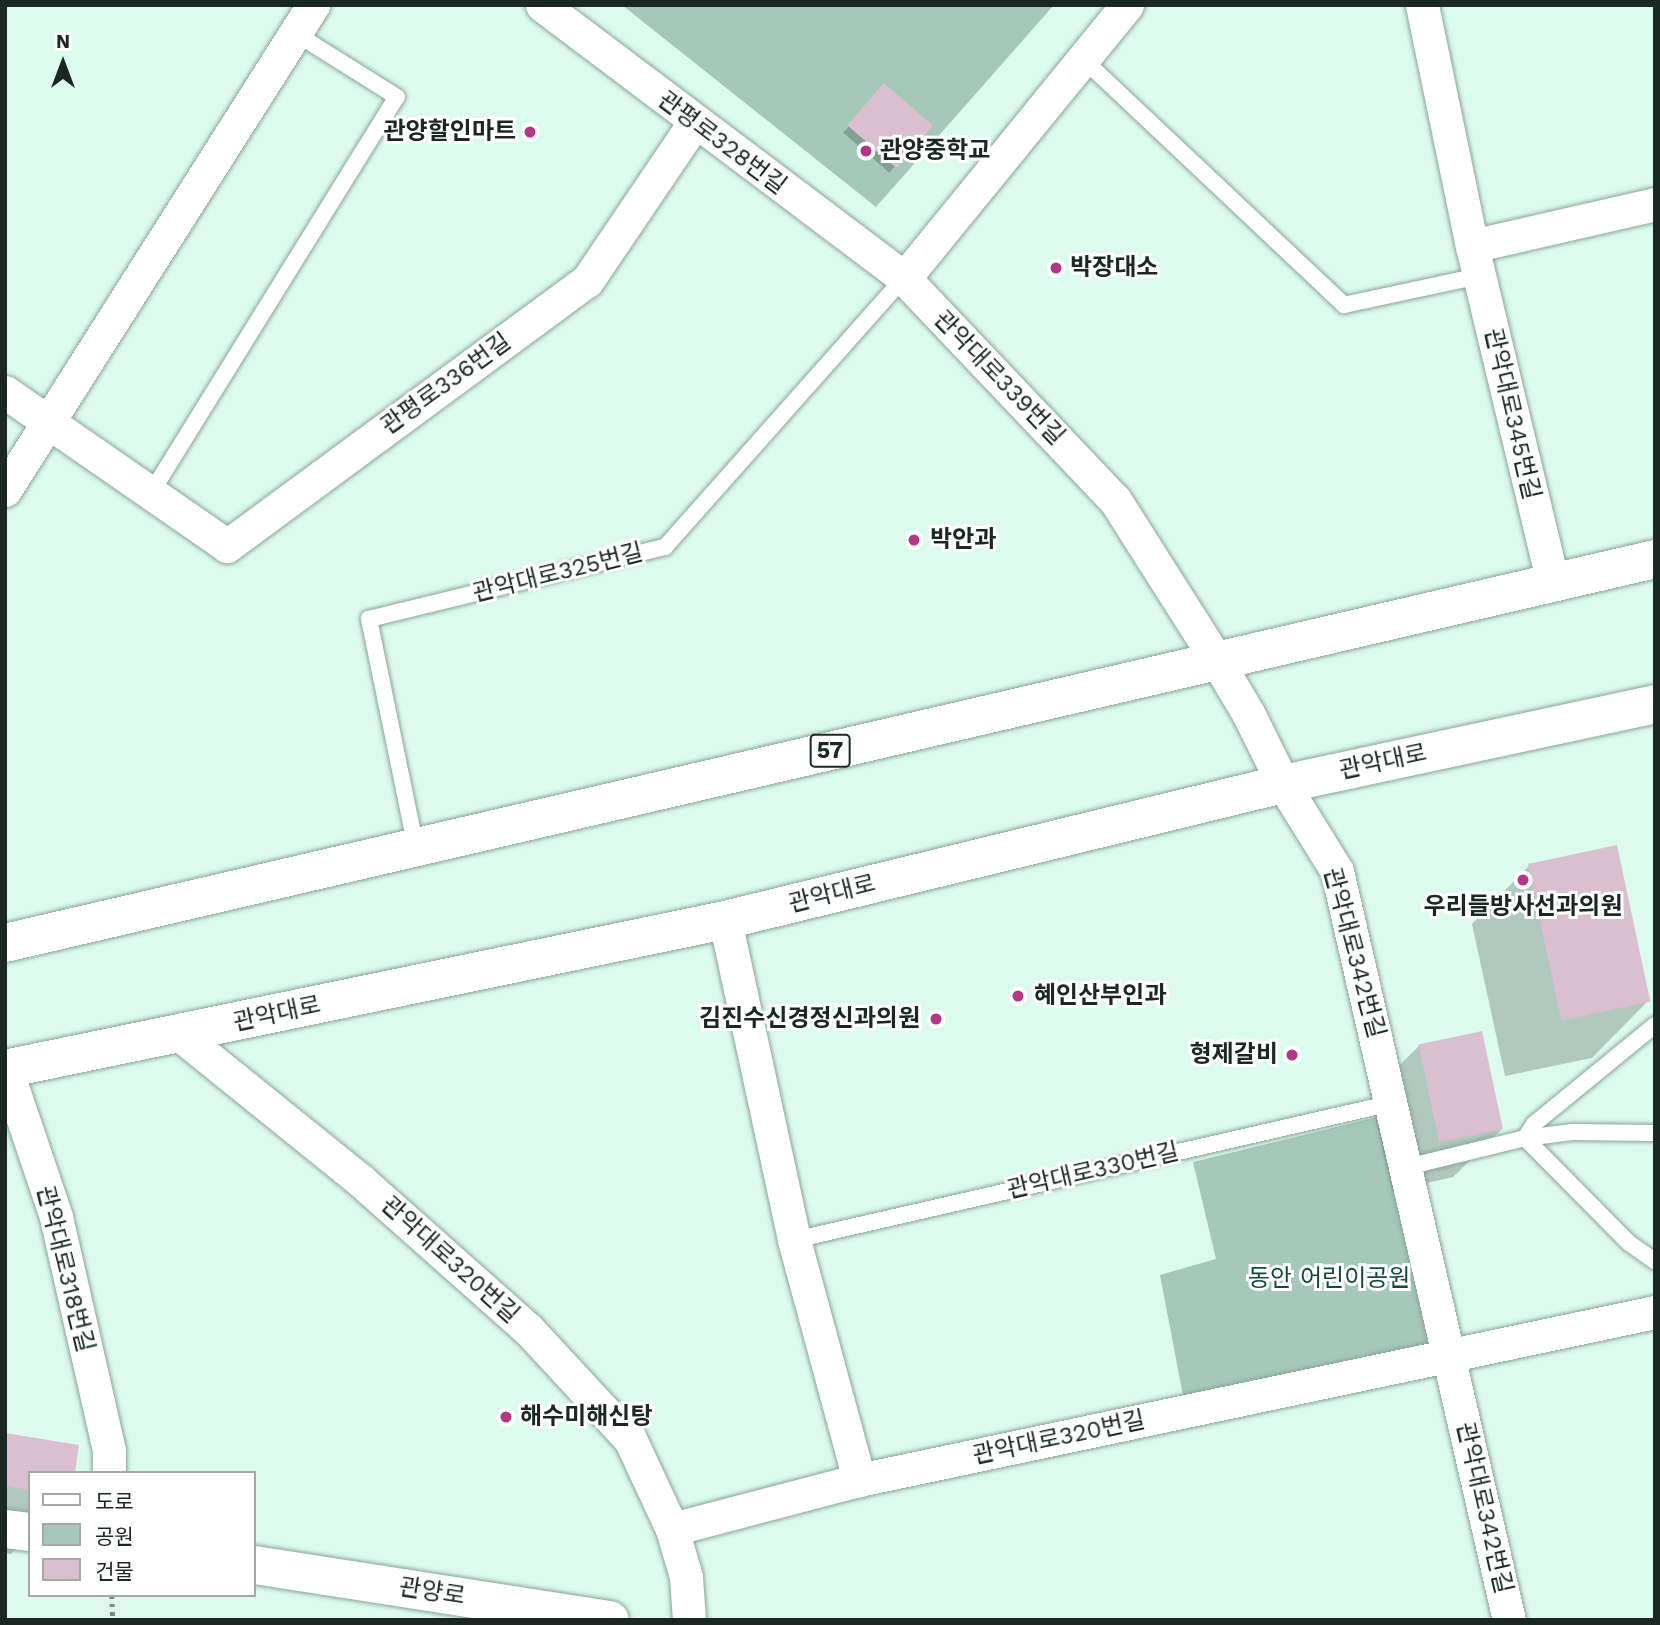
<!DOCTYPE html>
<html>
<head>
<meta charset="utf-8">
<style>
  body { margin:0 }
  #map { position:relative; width:1660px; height:1625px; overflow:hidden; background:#dcfaee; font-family:"Work Sans","Noto Sans KR",sans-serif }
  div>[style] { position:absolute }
  .green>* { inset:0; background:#a5c8ba }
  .shadow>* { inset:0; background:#0003; transform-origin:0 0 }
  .building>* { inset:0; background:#dac0ce; transform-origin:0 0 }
  .path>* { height:4.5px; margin-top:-2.25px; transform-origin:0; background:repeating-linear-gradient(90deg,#778b83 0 3.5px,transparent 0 8.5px) }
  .roads { filter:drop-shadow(0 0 2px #89a59a) drop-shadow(0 0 2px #89a59a) }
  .service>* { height:16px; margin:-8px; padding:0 8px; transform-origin:8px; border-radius:8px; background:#fff }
  .minor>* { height:33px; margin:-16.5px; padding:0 16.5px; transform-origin:16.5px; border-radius:16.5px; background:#fff }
  .tertiary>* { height:38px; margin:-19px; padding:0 19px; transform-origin:19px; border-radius:19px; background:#fff }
  .primary>* { height:38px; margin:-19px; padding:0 19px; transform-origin:19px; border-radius:19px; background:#fff }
  .dots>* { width:19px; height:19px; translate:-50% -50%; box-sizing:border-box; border:4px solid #fff; border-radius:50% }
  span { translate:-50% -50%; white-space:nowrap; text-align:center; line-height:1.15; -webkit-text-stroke:6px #fff; paint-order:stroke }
  .shield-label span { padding:2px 5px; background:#fff; border:2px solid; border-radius:5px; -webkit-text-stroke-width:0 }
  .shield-label { font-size:23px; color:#1b2722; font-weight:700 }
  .poi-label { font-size:24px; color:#1b2722; font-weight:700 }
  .right { translate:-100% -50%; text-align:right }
  .left { translate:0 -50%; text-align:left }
  .street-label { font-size:24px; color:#1b2722 }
  .park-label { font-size:24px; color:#114c3b }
  .frame { position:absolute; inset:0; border:7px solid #1b2722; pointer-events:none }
  .legend { position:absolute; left:28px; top:1471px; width:228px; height:126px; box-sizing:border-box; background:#fff; border:2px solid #a4a9a7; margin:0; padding:9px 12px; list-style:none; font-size:21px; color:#1b2722 }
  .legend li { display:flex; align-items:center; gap:14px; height:35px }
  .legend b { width:35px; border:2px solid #a4a9a7 }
  .north { position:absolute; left:28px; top:28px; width:70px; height:70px; -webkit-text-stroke:5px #fff; paint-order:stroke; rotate:0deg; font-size:19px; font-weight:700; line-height:28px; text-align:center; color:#1b2722 }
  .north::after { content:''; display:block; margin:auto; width:24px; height:32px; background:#1b2722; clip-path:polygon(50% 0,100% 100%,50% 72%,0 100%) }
</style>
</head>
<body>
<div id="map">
  <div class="green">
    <i style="clip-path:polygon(622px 5px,1054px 5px,876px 207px)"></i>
    <i style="clip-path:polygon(1377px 1117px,1431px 1352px,1184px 1401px,1160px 1275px,1216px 1259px,1193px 1162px)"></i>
  </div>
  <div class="shadow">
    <i style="left:884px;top:86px;width:61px;height:62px;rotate:41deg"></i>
    <i style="clip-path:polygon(1529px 866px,1649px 1000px,1592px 1058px,1505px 1076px,1472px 924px)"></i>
    <i style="clip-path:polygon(1419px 1046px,1502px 1129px,1453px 1177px,1392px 1191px,1370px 1094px)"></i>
    <i style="clip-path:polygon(5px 1435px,30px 1473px,30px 1535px,11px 1554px,5px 1553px)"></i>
  </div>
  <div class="building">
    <i style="left:884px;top:83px;width:65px;height:56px;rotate:41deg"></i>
    <i style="left:1617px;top:845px;width:160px;height:91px;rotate:78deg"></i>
    <i style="left:1482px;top:1031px;width:100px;height:65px;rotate:78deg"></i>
    <i style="clip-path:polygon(5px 1433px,79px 1445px,75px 1473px,30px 1473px,30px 1490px,5px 1486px)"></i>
  </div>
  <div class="path">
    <i style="left:112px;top:1595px;width:25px;rotate:88deg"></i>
  </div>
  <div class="roads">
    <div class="service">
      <i style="left:1083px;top:59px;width:359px;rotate:43.3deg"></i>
      <i style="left:1344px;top:305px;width:138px;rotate:-12.1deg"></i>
      <i style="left:151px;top:493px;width:466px;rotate:-58.2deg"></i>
      <i style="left:397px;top:97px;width:120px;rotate:-147.9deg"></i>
      <i style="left:416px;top:848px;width:234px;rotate:-101.6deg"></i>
      <i style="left:369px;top:619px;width:305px;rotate:-13.7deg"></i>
      <i style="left:665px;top:547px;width:360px;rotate:-48.4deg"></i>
      <i style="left:1655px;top:1133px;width:83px;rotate:-179.3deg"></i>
      <i style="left:1572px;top:1132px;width:47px;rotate:172.7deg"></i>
      <i style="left:1525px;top:1138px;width:148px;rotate:45.3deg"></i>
      <i style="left:1629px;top:1243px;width:32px;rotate:35deg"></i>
      <i style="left:1407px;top:1167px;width:122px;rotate:-13.8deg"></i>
      <i style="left:1525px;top:1138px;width:17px;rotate:-57deg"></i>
      <i style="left:1534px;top:1124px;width:156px;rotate:-39.3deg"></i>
      <i style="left:794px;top:1240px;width:613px;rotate:-12.9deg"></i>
    </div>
    <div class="minor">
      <i style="left:542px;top:5px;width:453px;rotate:37deg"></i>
      <i style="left:1127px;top:5px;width:353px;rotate:129.2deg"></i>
      <i style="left:904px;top:278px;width:306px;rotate:46.5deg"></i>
      <i style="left:1115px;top:500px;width:191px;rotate:57.6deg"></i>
      <i style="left:1217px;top:661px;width:63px;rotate:59.3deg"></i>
      <i style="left:1249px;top:715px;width:77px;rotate:63.8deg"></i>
      <i style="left:1283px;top:784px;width:102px;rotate:58.2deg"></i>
      <i style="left:1337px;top:871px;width:768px;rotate:77.07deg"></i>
      <i style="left:1422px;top:5px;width:246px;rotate:78.3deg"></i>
      <i style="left:1472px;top:246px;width:347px;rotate:76.5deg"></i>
      <i style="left:1472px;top:246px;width:188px;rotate:-12.9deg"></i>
      <i style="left:5px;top:392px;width:270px;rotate:34.7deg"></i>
      <i style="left:227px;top:546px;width:447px;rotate:-36.4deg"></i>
      <i style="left:587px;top:281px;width:191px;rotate:-55.9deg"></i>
      <i style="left:5px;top:490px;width:575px;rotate:-57.58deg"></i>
      <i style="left:725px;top:920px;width:327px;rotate:77.8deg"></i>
      <i style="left:794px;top:1240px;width:249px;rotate:74.8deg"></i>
      <i style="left:179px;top:1034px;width:233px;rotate:38.9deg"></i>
      <i style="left:360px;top:1180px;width:225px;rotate:41.6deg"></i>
      <i style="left:528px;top:1329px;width:150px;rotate:47.2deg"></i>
      <i style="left:630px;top:1439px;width:99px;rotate:65deg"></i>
      <i style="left:672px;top:1529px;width:50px;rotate:73.7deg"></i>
      <i style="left:686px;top:1577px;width:43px;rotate:86deg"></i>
      <i style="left:6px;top:1069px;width:156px;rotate:71.3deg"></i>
      <i style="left:56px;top:1217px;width:240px;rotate:77.2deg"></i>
      <i style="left:109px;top:1451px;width:22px;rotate:90deg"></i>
      <i style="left:672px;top:1529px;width:193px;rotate:-14.7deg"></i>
      <i style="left:859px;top:1480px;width:814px;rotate:-11.92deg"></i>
    </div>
    <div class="tertiary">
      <i style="left:5px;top:1529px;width:25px;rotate:7deg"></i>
      <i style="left:254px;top:1565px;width:360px;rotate:8.8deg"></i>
    </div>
    <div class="primary">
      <i style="left:5px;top:943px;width:1694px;rotate:-13.1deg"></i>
      <i style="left:5px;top:1069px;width:735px;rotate:-11.69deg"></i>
      <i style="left:725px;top:920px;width:574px;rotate:-13.7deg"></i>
      <i style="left:1283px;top:784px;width:381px;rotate:-12.1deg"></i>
    </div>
  </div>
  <div class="dots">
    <i style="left:530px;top:132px;background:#b33787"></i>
    <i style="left:866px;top:151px;background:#b33787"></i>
    <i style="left:1056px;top:268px;background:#b33787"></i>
    <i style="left:914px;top:540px;background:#b33787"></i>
    <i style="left:1523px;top:880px;background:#b33787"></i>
    <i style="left:1018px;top:996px;background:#b33787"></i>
    <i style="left:936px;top:1019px;background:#b33787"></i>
    <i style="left:1292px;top:1055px;background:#b33787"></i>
    <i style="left:506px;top:1417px;background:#b33787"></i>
  </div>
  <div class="shield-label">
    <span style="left:830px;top:751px">57</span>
  </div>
  <div class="poi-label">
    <span class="right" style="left:516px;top:132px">관양할인마트</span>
    <span class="left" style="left:880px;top:151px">관양중학교</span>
    <span class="left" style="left:1070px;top:268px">박장대소</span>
    <span class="left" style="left:930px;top:540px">박안과</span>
    <span style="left:1523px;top:907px">우리들방사선과의원</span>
    <span class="left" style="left:1034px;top:996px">혜인산부인과</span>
    <span class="right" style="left:920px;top:1019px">김진수신경정신과의원</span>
    <span class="right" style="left:1278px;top:1055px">형제갈비</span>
    <span class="left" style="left:520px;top:1417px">해수미해신탕</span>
  </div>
  <div class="street-label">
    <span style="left:722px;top:143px;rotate:37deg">관평로328번길</span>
    <span style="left:999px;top:378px;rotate:46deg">관악대로339번길</span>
    <span style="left:446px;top:384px;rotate:-36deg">관평로336번길</span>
    <span style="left:1512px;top:414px;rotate:77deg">관악대로345번길</span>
    <span style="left:558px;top:573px;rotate:-14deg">관악대로325번길</span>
    <span style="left:1383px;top:762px;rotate:-12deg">관악대로</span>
    <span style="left:832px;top:894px;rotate:-14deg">관악대로</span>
    <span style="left:1354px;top:953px;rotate:75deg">관악대로342번길</span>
    <span style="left:277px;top:1014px;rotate:-12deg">관악대로</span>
    <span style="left:1093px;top:1171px;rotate:-13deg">관악대로330번길</span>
    <span style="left:450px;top:1260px;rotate:42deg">관악대로320번길</span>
    <span style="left:65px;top:1269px;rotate:76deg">관악대로318번길</span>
    <span style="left:1059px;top:1438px;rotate:-12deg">관악대로320번길</span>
    <span style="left:1484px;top:1508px;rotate:77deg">관악대로342번길</span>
    <span style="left:432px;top:1592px;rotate:9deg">관양로</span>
  </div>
  <div class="park-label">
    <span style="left:1329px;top:1279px">동안 어린이공원</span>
  </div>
  <div class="frame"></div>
  <ul class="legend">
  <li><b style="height:9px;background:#fff"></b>도로</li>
  <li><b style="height:19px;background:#a5c8ba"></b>공원</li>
  <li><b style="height:19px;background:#dac0ce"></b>건물</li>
  </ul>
  <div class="north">N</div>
</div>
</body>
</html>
